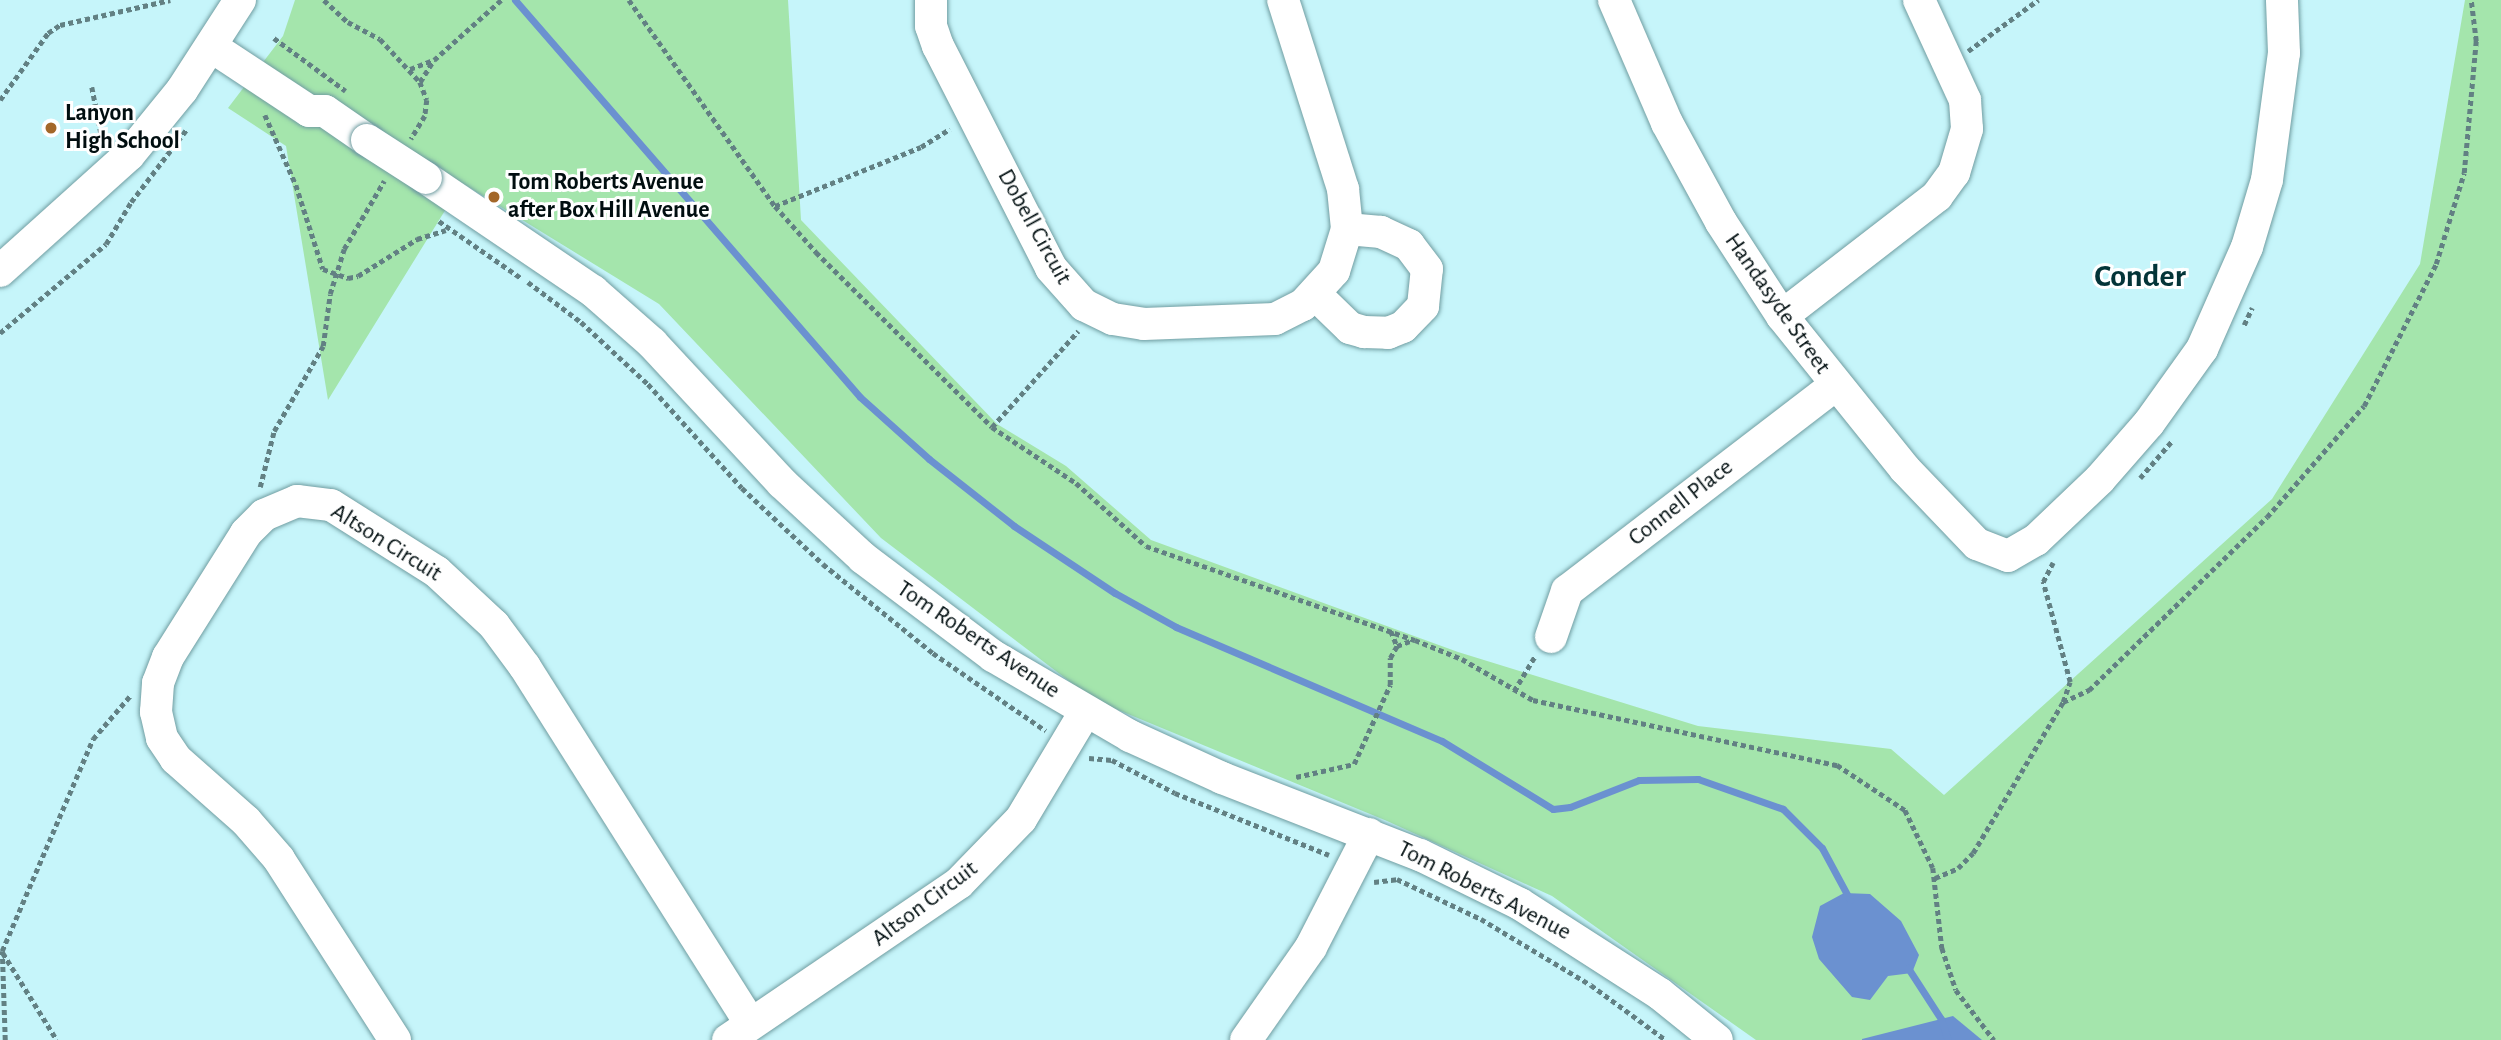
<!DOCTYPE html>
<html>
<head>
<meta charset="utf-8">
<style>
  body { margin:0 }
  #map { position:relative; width:2501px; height:1040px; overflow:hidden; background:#c6f5fa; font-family:"Alegreya Sans",sans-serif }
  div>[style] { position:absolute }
  .green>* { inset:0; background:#a4e5ac }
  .water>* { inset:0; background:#6b91d0 }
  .stream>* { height:7px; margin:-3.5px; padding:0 3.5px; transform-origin:3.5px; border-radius:3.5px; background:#6b91d0 }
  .path>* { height:4.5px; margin-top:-2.25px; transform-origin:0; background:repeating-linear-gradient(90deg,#628083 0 5px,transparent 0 8.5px) }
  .roads { filter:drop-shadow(0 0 2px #709da1) drop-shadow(0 0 2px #709da1) }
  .minor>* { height:32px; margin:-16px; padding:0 16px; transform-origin:16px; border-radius:16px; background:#fff }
  .bridges { filter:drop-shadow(0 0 2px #709da1) drop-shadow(0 0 2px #709da1) }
  .minor-bridge>* { height:32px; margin:-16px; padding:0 16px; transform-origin:16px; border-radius:16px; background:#fff }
  .dots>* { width:19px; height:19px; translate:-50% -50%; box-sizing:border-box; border:4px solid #fff; border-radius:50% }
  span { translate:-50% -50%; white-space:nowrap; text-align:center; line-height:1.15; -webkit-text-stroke:6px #fff; paint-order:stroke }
  .poi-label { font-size:24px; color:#010e10; font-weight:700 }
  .left { translate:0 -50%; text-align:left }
  .street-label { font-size:24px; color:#010e10 }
  .district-label { font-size:32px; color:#043438; font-weight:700 }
</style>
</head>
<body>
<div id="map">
  <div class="green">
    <i style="clip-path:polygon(295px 0,788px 0,801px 220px,997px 424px,1066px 466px,1151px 540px,1458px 652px,1698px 726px,1891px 749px,1944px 795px,2272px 499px,2420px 264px,2465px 0,2501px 0,2501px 1040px,1756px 1040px,1552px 896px,1387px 821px,1094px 700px,881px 538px,659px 304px,462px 183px,328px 400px,286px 146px,228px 108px,283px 36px)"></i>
  </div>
  <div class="water">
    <i style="clip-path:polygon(1844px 893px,1870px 894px,1901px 921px,1919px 955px,1912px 973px,1888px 976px,1870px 1000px,1852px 997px,1819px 959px,1812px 937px,1820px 906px)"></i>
    <i style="clip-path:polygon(1953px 1016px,1982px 1040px,1862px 1040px,1862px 1039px)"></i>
  </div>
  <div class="stream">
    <i style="left:515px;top:0;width:526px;rotate:49.01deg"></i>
    <i style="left:860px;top:397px;width:93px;rotate:41.9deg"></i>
    <i style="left:929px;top:459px;width:108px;rotate:38.2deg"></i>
    <i style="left:1014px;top:526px;width:121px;rotate:33.6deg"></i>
    <i style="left:1115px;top:593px;width:70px;rotate:29.1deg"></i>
    <i style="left:1176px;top:627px;width:289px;rotate:23.2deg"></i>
    <i style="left:1442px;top:741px;width:130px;rotate:31.5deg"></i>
    <i style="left:1553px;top:809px;width:17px;rotate:-7deg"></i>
    <i style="left:1570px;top:807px;width:74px;rotate:-21.4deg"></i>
    <i style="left:1639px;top:780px;width:59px;rotate:-1deg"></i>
    <i style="left:1698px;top:779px;width:90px;rotate:19.4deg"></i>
    <i style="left:1783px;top:809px;width:55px;rotate:45deg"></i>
    <i style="left:1822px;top:848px;width:59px;rotate:61.7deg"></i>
    <i style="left:1908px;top:968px;width:61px;rotate:57.1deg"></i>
    <i style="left:1941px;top:1019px;width:22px;rotate:72deg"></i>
  </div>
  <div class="path">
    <i style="left:324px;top:0;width:33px;rotate:43deg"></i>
    <i style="left:348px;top:22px;width:36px;rotate:28deg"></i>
    <i style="left:380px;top:39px;width:59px;rotate:47.1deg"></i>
    <i style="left:420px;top:82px;width:19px;rotate:69deg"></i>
    <i style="left:427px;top:100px;width:16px;rotate:97deg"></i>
    <i style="left:425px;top:116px;width:27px;rotate:121deg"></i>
    <i style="left:629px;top:0;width:252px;rotate:54.7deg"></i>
    <i style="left:775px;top:206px;width:62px;rotate:48.3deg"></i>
    <i style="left:816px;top:252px;width:248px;rotate:44.8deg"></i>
    <i style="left:992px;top:427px;width:101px;rotate:33.7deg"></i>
    <i style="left:1076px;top:483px;width:94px;rotate:42deg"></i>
    <i style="left:1146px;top:546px;width:285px;rotate:19.3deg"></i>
    <i style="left:1415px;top:640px;width:51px;rotate:22deg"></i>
    <i style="left:1462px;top:659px;width:82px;rotate:30deg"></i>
    <i style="left:1533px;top:700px;width:311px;rotate:12.1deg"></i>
    <i style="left:1837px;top:765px;width:82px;rotate:33.5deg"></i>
    <i style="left:1905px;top:810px;width:64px;rotate:64.2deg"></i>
    <i style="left:1933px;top:868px;width:81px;rotate:83.6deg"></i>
    <i style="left:1942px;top:948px;width:44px;rotate:71.6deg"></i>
    <i style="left:1956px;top:990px;width:63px;rotate:52.8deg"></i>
    <i style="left:274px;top:38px;width:89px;rotate:36.4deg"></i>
    <i style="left:1968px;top:51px;width:87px;rotate:-36.1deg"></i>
    <i style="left:410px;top:69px;width:26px;rotate:-21deg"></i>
    <i style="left:434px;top:60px;width:90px;rotate:-41.8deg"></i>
    <i style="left:420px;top:82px;width:25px;rotate:-58deg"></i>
    <i style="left:92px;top:87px;width:57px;rotate:78.9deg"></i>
    <i style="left:0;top:100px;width:82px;rotate:-54.4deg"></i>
    <i style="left:48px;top:33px;width:14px;rotate:-34deg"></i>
    <i style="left:60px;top:25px;width:113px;rotate:-12.8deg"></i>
    <i style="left:265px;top:115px;width:77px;rotate:66.1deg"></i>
    <i style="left:296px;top:185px;width:88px;rotate:72.2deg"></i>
    <i style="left:323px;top:269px;width:27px;rotate:20deg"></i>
    <i style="left:348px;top:278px;width:10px;rotate:-11deg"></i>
    <i style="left:358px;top:276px;width:70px;rotate:-32.1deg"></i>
    <i style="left:417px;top:239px;width:30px;rotate:-17deg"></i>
    <i style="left:775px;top:206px;width:157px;rotate:-22deg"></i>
    <i style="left:921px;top:147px;width:34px;rotate:-32deg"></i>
    <i style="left:439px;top:221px;width:100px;rotate:34.8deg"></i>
    <i style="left:528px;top:282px;width:66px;rotate:37deg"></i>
    <i style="left:581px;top:322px;width:91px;rotate:42.8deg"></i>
    <i style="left:648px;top:384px;width:140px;rotate:47.9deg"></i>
    <i style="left:742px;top:488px;width:111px;rotate:43.2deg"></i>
    <i style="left:823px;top:564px;width:141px;rotate:39deg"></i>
    <i style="left:933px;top:653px;width:137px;rotate:34.6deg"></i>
    <i style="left:2244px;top:325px;width:19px;rotate:-65deg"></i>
    <i style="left:0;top:333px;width:138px;rotate:-40deg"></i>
    <i style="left:106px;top:244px;width:49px;rotate:-59.2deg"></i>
    <i style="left:131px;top:202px;width:91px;rotate:-52.6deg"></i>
    <i style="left:992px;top:427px;width:129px;rotate:-48.1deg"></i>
    <i style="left:2140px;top:478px;width:48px;rotate:-49.3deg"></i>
    <i style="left:260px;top:487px;width:58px;rotate:-76deg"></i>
    <i style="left:274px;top:431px;width:98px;rotate:-60deg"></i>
    <i style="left:323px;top:346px;width:52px;rotate:-82.3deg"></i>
    <i style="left:330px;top:294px;width:47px;rotate:-72.7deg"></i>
    <i style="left:344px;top:249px;width:79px;rotate:-59.5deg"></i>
    <i style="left:1391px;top:631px;width:16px;rotate:68deg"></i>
    <i style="left:1514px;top:691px;width:41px;rotate:-59deg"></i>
    <i style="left:2063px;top:702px;width:29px;rotate:-25deg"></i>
    <i style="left:2089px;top:690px;width:248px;rotate:-44.2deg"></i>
    <i style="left:2267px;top:517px;width:147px;rotate:-48.9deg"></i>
    <i style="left:2364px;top:406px;width:159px;rotate:-63.1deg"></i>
    <i style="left:2436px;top:264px;width:95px;rotate:-72.9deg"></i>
    <i style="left:2464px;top:173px;width:133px;rotate:-84.8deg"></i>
    <i style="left:2476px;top:41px;width:41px;rotate:-97deg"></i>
    <i style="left:1089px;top:758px;width:23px;rotate:5deg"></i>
    <i style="left:1112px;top:760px;width:71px;rotate:27.6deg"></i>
    <i style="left:1175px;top:793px;width:166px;rotate:21.9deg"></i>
    <i style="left:1296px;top:777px;width:59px;rotate:-12.6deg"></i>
    <i style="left:1354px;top:764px;width:87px;rotate:-65.5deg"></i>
    <i style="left:1390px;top:685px;width:27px;rotate:-90deg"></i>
    <i style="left:1390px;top:658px;width:14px;rotate:-60deg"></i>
    <i style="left:1397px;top:646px;width:17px;rotate:-21deg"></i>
    <i style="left:1935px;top:878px;width:25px;rotate:-23deg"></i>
    <i style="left:1958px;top:868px;width:21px;rotate:-45deg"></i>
    <i style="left:1973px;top:853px;width:176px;rotate:-59.2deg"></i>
    <i style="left:2063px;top:702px;width:21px;rotate:-71deg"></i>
    <i style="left:2070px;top:682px;width:104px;rotate:-105.1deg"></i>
    <i style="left:2043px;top:582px;width:22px;rotate:-63deg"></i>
    <i style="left:1374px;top:882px;width:23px;rotate:-7deg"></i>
    <i style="left:1397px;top:879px;width:93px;rotate:25.5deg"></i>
    <i style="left:1481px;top:919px;width:128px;rotate:31deg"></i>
    <i style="left:1591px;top:985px;width:93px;rotate:36.3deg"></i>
    <i style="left:3px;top:953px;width:102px;rotate:58.2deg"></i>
    <i style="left:5px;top:1040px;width:89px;rotate:-91.9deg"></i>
    <i style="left:2px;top:951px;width:231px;rotate:-66.8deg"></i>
    <i style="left:93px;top:739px;width:57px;rotate:-49.3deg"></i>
  </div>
  <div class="roads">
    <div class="minor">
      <i style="left:931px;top:0;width:26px;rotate:90deg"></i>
      <i style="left:931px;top:26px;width:21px;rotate:71deg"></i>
      <i style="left:938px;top:46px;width:249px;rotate:63deg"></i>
      <i style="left:1051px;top:268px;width:50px;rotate:48.3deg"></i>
      <i style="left:1084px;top:305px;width:32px;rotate:26deg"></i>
      <i style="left:1113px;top:319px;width:31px;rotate:9deg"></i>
      <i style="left:1144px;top:324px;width:131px;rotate:-2.2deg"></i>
      <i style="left:1275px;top:319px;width:31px;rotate:-27deg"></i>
      <i style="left:1303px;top:305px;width:46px;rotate:-47.6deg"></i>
      <i style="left:1334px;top:271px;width:44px;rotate:-72.8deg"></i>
      <i style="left:1347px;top:229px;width:40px;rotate:-95.7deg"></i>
      <i style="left:1343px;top:189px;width:198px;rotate:-107.6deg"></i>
      <i style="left:1614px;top:0;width:134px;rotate:66.7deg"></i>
      <i style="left:1667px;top:123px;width:113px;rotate:61.4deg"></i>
      <i style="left:1721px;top:222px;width:112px;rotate:57deg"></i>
      <i style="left:1782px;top:316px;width:196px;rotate:51.2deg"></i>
      <i style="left:1905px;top:469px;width:104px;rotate:46.2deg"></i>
      <i style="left:1977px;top:544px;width:33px;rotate:21deg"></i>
      <i style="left:2008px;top:556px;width:32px;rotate:-30deg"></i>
      <i style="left:2036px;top:540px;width:88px;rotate:-43.6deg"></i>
      <i style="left:2100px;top:479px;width:74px;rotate:-48.8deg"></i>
      <i style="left:2149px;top:423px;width:91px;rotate:-54.4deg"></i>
      <i style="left:2202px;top:349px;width:111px;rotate:-66.2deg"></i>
      <i style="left:2247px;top:247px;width:70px;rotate:-73.4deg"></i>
      <i style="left:2267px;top:180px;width:128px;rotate:-82.4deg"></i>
      <i style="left:2284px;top:53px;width:53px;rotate:-92.2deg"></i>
      <i style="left:212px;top:47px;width:116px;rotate:33.4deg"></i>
      <i style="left:309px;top:111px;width:16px"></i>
      <i style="left:325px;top:111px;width:51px;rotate:34.6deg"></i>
      <i style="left:426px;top:178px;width:202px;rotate:34.1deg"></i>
      <i style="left:593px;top:291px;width:79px;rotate:41.4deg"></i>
      <i style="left:652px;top:343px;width:191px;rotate:47.1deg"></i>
      <i style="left:782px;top:483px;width:110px;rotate:42.8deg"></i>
      <i style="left:863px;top:558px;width:163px;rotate:37deg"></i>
      <i style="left:993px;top:656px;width:159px;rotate:30.3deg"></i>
      <i style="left:1130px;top:736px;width:101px;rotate:24.5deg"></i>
      <i style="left:1222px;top:778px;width:212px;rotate:21.3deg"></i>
      <i style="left:1420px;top:855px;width:111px;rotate:26.1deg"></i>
      <i style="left:1520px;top:904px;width:166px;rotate:32.7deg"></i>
      <i style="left:1660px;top:994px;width:73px;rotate:38.9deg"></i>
      <i style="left:0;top:271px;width:173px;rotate:-42deg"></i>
      <i style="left:129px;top:155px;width:84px;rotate:-50.8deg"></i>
      <i style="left:182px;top:90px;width:107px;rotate:-57.2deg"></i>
      <i style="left:1316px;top:295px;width:47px;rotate:44.1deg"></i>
      <i style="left:1350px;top:328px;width:15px;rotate:16deg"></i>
      <i style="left:1364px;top:332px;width:24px;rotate:2deg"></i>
      <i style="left:1388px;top:333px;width:16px;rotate:-22deg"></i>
      <i style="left:1403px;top:327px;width:29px;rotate:-46deg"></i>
      <i style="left:1423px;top:306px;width:37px;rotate:-84deg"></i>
      <i style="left:1427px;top:269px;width:30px;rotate:-127deg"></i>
      <i style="left:1409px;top:245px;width:31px;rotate:-155deg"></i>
      <i style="left:1381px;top:232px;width:34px;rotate:-175deg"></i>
      <i style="left:1782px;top:316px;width:196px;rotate:-37.7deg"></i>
      <i style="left:1937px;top:196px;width:29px;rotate:-54deg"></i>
      <i style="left:1954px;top:173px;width:46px;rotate:-73.5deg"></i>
      <i style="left:1967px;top:129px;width:29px;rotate:-94deg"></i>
      <i style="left:1965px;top:100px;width:110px;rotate:-114.7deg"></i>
      <i style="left:1551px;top:637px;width:49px;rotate:-70.8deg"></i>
      <i style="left:1567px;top:591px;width:337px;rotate:-37.5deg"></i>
      <i style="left:395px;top:1040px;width:215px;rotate:-122.7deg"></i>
      <i style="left:279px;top:859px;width:50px;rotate:-131deg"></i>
      <i style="left:246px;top:821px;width:94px;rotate:-138.5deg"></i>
      <i style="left:176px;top:759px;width:25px;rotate:-124deg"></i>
      <i style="left:162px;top:738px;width:27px;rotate:-103deg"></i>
      <i style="left:156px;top:712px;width:29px;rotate:-86deg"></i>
      <i style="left:158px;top:683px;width:28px;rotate:-69deg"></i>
      <i style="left:168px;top:657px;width:146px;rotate:-57.8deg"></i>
      <i style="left:246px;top:533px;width:25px;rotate:-45deg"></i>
      <i style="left:264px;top:515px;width:36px;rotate:-23deg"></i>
      <i style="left:297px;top:501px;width:34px;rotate:7deg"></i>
      <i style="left:331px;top:505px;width:125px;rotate:32.3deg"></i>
      <i style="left:437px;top:572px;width:78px;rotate:42.9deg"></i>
      <i style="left:494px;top:625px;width:52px;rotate:53.6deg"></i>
      <i style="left:525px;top:667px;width:420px;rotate:57.7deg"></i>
      <i style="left:728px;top:1040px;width:279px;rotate:-34.2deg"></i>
      <i style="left:959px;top:883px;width:89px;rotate:-45.9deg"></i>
      <i style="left:1021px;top:819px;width:125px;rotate:-59.1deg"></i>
      <i style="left:1246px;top:1040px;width:113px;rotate:-55deg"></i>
      <i style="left:1311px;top:947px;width:127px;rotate:-62.8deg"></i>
    </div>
  </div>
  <div class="bridges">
    <div class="minor-bridge">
      <i style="left:367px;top:140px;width:70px;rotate:32.8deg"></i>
    </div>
  </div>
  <div class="dots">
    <i style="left:51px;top:128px;background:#a36729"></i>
    <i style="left:494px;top:197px;background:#a36729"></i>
  </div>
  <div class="poi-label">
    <span class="left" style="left:65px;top:128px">Lanyon<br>High School</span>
    <span class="left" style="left:508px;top:197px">Tom Roberts Avenue<br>after Box Hill Avenue</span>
  </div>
  <div class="street-label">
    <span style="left:1034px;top:227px;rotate:61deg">Dobell Circuit</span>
    <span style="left:1777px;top:304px;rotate:55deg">Handasyde Street</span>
    <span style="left:1681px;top:503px;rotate:-38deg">Connell Place</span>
    <span style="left:386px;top:543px;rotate:32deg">Altson Circuit</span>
    <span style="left:978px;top:640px;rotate:34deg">Tom Roberts Avenue</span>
    <span style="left:1484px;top:891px;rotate:27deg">Tom Roberts Avenue</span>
    <span style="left:925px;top:904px;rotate:-37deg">Altson Circuit</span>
  </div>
  <div class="district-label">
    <span style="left:2140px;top:276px">Conder</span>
  </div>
</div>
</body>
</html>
